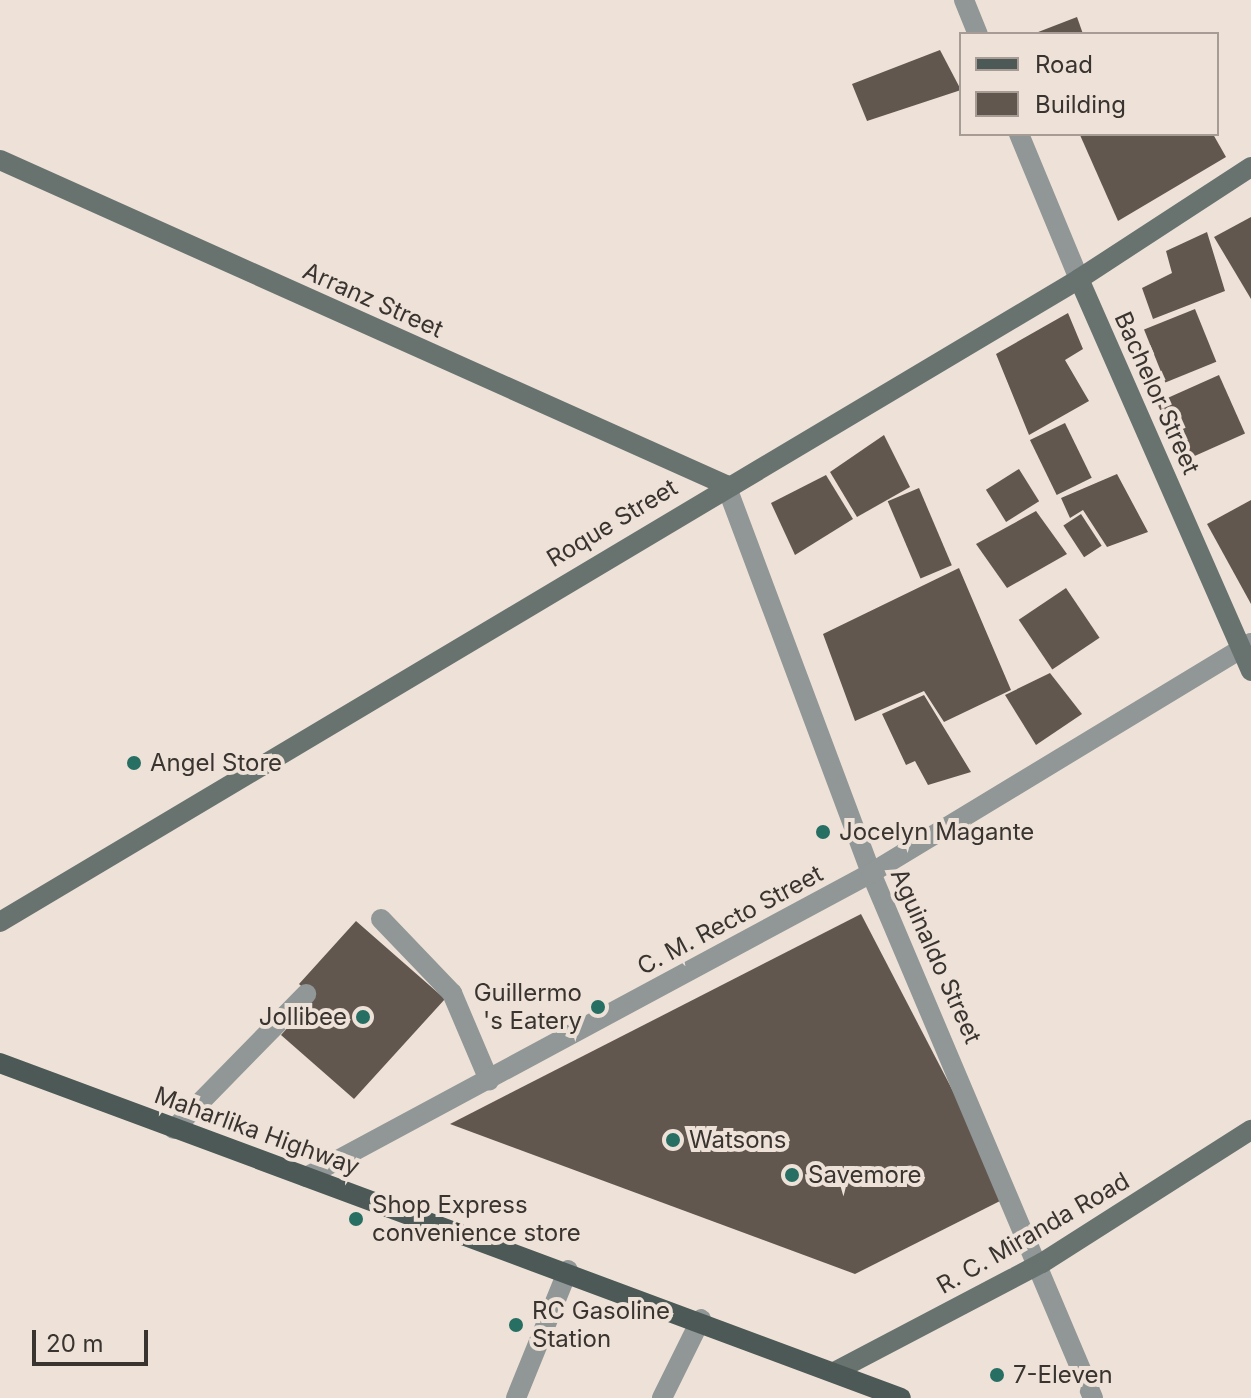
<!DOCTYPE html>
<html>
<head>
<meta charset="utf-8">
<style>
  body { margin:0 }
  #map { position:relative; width:1251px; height:1398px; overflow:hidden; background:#eee2d8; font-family:Inter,sans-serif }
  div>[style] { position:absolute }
  .building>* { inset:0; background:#62574f; transform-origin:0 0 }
  .lane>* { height:20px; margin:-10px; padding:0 10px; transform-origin:10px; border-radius:10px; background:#909796 }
  .street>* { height:20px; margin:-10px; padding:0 10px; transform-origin:10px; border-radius:10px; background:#909796 }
  .secondary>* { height:20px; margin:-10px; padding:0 10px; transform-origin:10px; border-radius:10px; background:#687370 }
  .primary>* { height:20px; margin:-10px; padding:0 10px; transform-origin:10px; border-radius:10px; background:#4c5956 }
  .dots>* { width:22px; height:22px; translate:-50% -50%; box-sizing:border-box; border:4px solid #eee2d8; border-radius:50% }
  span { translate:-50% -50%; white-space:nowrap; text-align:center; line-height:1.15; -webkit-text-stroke:8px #eee2d8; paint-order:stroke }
  .street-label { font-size:24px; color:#393430 }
  .poi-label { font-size:24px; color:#393430 }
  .left { translate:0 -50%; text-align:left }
  .right { translate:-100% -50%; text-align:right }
  .legend { position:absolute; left:959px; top:32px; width:260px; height:104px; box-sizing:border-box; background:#eee2d8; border:2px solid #a69c95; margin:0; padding:10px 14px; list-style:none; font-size:24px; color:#393430 }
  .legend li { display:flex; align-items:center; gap:16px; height:40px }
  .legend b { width:40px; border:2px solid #a69c95 }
  .scale { position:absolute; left:32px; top:1330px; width:116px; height:36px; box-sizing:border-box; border:4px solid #393430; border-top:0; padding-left:10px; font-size:24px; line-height:28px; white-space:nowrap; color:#393430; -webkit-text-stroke:6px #eee2d8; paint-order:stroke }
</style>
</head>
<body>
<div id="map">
  <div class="building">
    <i style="clip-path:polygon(1077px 17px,1083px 34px,1033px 34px)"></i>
    <i style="clip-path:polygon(940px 50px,961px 90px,867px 121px,852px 84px)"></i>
    <i style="clip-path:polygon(1213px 134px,1226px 157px,1118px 221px,1080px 135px)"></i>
    <i style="clip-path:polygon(1251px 217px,1251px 299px,1214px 237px)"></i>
    <i style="clip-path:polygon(1207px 232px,1225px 291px,1153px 319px,1142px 288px,1172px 273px,1166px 251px)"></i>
    <i style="left:1195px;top:309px;width:57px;height:55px;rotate:68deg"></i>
    <i style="clip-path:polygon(1068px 313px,1083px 349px,1065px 360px,1089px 401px,1029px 435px,996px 354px)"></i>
    <i style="left:1219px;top:375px;width:64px;height:68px;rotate:66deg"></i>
    <i style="left:1065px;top:423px;width:61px;height:39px;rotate:64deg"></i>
    <i style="clip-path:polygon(884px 435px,910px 487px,857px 517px,830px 472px)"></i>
    <i style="left:1019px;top:469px;width:38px;height:39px;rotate:58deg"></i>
    <i style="clip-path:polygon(1117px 474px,1148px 532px,1107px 547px,1083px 510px,1070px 518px,1061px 498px)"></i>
    <i style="clip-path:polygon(826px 475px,853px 519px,795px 555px,771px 503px)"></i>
    <i style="left:919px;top:488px;width:84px;height:34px;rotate:67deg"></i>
    <i style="clip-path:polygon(1251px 500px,1251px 604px,1207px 524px)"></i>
    <i style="clip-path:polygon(1036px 511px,1067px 554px,1007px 588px,976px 544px)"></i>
    <i style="left:1081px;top:514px;width:38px;height:21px;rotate:57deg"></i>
    <i style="clip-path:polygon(959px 568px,1011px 690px,944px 722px,924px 691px,855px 721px,823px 634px)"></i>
    <i style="left:1066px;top:588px;width:60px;height:57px;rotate:56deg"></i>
    <i style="clip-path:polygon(1050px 673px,1082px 714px,1036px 745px,1005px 695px)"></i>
    <i style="clip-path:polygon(924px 695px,971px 772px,928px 785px,915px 761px,906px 765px,882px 714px)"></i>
    <i style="clip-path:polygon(861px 914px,1008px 1197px,855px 1274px,450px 1124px)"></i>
    <i style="clip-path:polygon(356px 921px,445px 999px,354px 1099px,281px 1035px,314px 998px,299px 984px)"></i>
  </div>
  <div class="lane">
    <i style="left:381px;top:919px;width:103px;rotate:46.2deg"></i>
    <i style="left:452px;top:993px;width:95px;rotate:67deg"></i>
    <i style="left:174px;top:1129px;width:189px;rotate:-45.6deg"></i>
    <i style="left:516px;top:1398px;width:138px;rotate:-67.9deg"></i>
    <i style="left:662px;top:1398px;width:88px;rotate:-63.7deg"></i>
  </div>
  <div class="street">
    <i style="left:964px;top:0;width:37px;rotate:68deg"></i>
    <i style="left:1019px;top:134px;width:157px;rotate:67.5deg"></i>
    <i style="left:726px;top:485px;width:414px;rotate:69.5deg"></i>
    <i style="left:871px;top:873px;width:570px;rotate:67.08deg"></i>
    <i style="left:306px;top:1177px;width:642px;rotate:-28.28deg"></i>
    <i style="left:871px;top:873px;width:444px;rotate:-31.2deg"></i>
  </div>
  <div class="secondary">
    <i style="left:0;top:160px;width:795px;rotate:24.12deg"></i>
    <i style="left:1079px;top:279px;width:428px;rotate:66.3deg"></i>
    <i style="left:0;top:922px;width:1256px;rotate:-30.79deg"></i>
    <i style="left:1079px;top:279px;width:205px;rotate:-33.1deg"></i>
    <i style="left:836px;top:1371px;width:233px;rotate:-27.7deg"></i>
    <i style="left:1042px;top:1263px;width:248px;rotate:-32.5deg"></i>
  </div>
  <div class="primary">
    <i style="left:0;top:1063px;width:961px;rotate:20.4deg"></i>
  </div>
  <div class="dots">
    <i style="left:134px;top:763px;background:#276e63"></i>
    <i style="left:823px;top:832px;background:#276e63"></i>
    <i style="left:598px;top:1007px;background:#276e63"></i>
    <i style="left:363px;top:1017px;background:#276e63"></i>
    <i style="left:673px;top:1140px;background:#276e63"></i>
    <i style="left:792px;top:1175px;background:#276e63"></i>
    <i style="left:356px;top:1219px;background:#276e63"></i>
    <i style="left:516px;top:1325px;background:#276e63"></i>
    <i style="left:997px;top:1375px;background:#276e63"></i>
  </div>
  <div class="street-label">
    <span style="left:373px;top:300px;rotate:24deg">Arranz Street</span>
    <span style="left:1157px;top:393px;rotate:66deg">Bachelor Street</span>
    <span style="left:612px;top:523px;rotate:-31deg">Roque Street</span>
    <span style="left:730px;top:920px;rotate:-28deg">C. M. Recto Street</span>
    <span style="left:936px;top:956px;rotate:66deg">Aguinaldo Street</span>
    <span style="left:257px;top:1131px;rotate:20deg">Maharlika Highway</span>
    <span style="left:1033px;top:1233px;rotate:-30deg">R. C. Miranda Road</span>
  </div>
  <div class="poi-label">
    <span class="left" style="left:150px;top:763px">Angel Store</span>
    <span class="left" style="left:839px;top:832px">Jocelyn Magante</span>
    <span class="right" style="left:582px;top:1007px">Guillermo<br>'s Eatery</span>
    <span class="right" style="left:347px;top:1017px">Jollibee</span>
    <span class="left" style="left:689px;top:1140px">Watsons</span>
    <span class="left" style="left:808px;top:1175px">Savemore</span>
    <span class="left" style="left:372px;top:1219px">Shop Express<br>convenience store</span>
    <span class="left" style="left:532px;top:1325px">RC Gasoline<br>Station</span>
    <span class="left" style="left:1013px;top:1375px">7-Eleven</span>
  </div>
  <ul class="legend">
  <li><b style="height:10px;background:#4c5956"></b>Road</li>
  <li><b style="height:22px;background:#62574f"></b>Building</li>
  </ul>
  <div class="scale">20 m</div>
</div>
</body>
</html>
